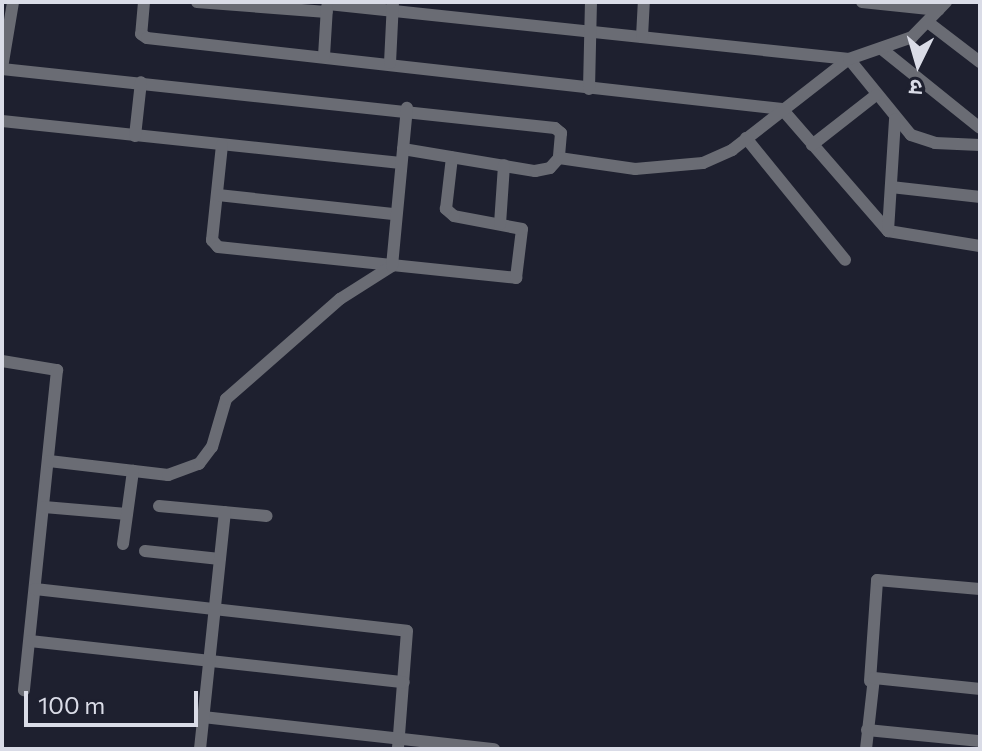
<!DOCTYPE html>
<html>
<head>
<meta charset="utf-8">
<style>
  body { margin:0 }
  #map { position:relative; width:982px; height:751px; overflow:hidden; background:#1e202f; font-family:Commissioner,"Noto Sans Devanagari",sans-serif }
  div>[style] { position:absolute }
  .minor>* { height:12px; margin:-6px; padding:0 6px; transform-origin:6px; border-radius:6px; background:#6a6c74 }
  span { translate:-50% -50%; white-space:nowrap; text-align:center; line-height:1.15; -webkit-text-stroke:6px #1e202f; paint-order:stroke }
  .frame { position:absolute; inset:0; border:4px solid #dadce7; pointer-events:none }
  .north { position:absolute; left:878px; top:24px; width:80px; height:80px; -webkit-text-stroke:6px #1e202f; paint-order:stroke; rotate:185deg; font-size:22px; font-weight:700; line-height:32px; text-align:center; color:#dadce7 }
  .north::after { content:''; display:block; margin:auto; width:28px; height:36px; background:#dadce7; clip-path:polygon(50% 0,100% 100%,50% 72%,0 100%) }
  .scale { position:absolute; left:24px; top:691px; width:174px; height:36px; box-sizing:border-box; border:4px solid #dadce7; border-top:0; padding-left:10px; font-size:24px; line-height:28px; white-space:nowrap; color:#dadce7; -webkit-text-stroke:6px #1e202f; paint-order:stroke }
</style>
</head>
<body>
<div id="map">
  <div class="minor">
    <i style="left:144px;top:2px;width:32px;rotate:95deg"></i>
    <i style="left:141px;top:34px;width:7px;rotate:34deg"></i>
    <i style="left:147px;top:38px;width:639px;rotate:6.38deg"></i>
    <i style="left:782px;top:109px;width:162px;rotate:49deg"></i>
    <i style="left:888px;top:231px;width:93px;rotate:9.3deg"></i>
    <i style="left:197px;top:2px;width:130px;rotate:4.4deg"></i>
    <i style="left:862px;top:2px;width:77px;rotate:5.9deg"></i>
    <i style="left:328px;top:4px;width:524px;rotate:6.03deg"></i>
    <i style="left:849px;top:59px;width:98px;rotate:50.8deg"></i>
    <i style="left:911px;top:135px;width:25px;rotate:18deg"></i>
    <i style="left:935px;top:143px;width:45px;rotate:2.5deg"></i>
    <i style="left:929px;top:23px;width:64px;rotate:37.4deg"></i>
    <i style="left:642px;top:37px;width:35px;rotate:-87deg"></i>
    <i style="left:883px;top:50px;width:124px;rotate:38.8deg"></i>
    <i style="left:324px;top:56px;width:49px;rotate:-86.5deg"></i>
    <i style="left:390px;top:63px;width:61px;rotate:-87.2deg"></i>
    <i style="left:2px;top:68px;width:67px;rotate:-80.5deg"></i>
    <i style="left:2px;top:69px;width:556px;rotate:6.09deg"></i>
    <i style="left:555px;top:128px;width:8px;rotate:40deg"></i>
    <i style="left:561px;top:133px;width:25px;rotate:95deg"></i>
    <i style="left:589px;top:89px;width:87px;rotate:-88.7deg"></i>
    <i style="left:2px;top:121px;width:401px;rotate:6deg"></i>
    <i style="left:135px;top:136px;width:54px;rotate:-83.7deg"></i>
    <i style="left:746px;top:138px;width:157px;rotate:50.9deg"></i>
    <i style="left:222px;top:145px;width:96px;rotate:96deg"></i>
    <i style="left:212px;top:240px;width:9px;rotate:49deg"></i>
    <i style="left:218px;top:247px;width:300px;rotate:5.9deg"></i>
    <i style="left:516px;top:278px;width:49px;rotate:-83deg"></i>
    <i style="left:522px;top:229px;width:69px;rotate:-169.2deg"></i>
    <i style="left:454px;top:216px;width:11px;rotate:-139deg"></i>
    <i style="left:446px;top:209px;width:52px;rotate:-83.4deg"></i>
    <i style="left:812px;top:145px;width:81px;rotate:-38deg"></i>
    <i style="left:403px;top:149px;width:134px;rotate:9.5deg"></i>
    <i style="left:535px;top:171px;width:15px;rotate:-11deg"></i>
    <i style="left:550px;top:168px;width:13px;rotate:-48deg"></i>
    <i style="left:559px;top:158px;width:77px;rotate:8.2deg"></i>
    <i style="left:635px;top:169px;width:68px;rotate:-5deg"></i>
    <i style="left:703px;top:163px;width:32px;rotate:-24deg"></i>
    <i style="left:732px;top:150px;width:148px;rotate:-37.9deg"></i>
    <i style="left:849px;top:59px;width:67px;rotate:-19.2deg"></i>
    <i style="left:912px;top:37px;width:49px;rotate:-45.8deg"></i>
    <i style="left:891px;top:187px;width:90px;rotate:6.4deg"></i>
    <i style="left:218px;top:195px;width:176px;rotate:6.2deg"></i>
    <i style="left:500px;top:224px;width:59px;rotate:-86.1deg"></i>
    <i style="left:888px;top:231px;width:112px;rotate:-86.4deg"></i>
    <i style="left:2px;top:361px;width:56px;rotate:9.3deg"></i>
    <i style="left:57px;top:370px;width:322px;rotate:95.9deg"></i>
    <i style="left:49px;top:461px;width:120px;rotate:6.7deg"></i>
    <i style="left:168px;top:475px;width:33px;rotate:-20deg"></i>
    <i style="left:199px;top:464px;width:21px;rotate:-53deg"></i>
    <i style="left:212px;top:447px;width:50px;rotate:-73.7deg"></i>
    <i style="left:226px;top:399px;width:152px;rotate:-41.3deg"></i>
    <i style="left:340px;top:299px;width:62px;rotate:-32.4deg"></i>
    <i style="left:392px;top:266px;width:159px;rotate:-84.6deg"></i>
    <i style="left:159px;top:506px;width:108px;rotate:5.3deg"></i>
    <i style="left:44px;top:507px;width:83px;rotate:4.8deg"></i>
    <i style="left:123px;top:544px;width:74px;rotate:-82.2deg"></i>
    <i style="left:145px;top:551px;width:75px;rotate:6.1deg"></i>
    <i style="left:35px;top:589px;width:374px;rotate:6.4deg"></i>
    <i style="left:407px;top:631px;width:118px;rotate:94.4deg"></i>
    <i style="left:30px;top:641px;width:376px;rotate:6.3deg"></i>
    <i style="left:870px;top:681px;width:101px;rotate:-86deg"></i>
    <i style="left:877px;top:580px;width:103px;rotate:5deg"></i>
    <i style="left:203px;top:717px;width:293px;rotate:6.3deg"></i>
    <i style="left:867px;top:730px;width:114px;rotate:5.6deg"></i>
    <i style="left:200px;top:749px;width:238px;rotate:-84deg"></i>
    <i style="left:866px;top:749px;width:71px;rotate:-83.6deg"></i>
    <i style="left:874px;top:678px;width:107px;rotate:5.9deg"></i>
  </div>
  <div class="frame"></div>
  <div class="north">उ</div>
  <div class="scale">100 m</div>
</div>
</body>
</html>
